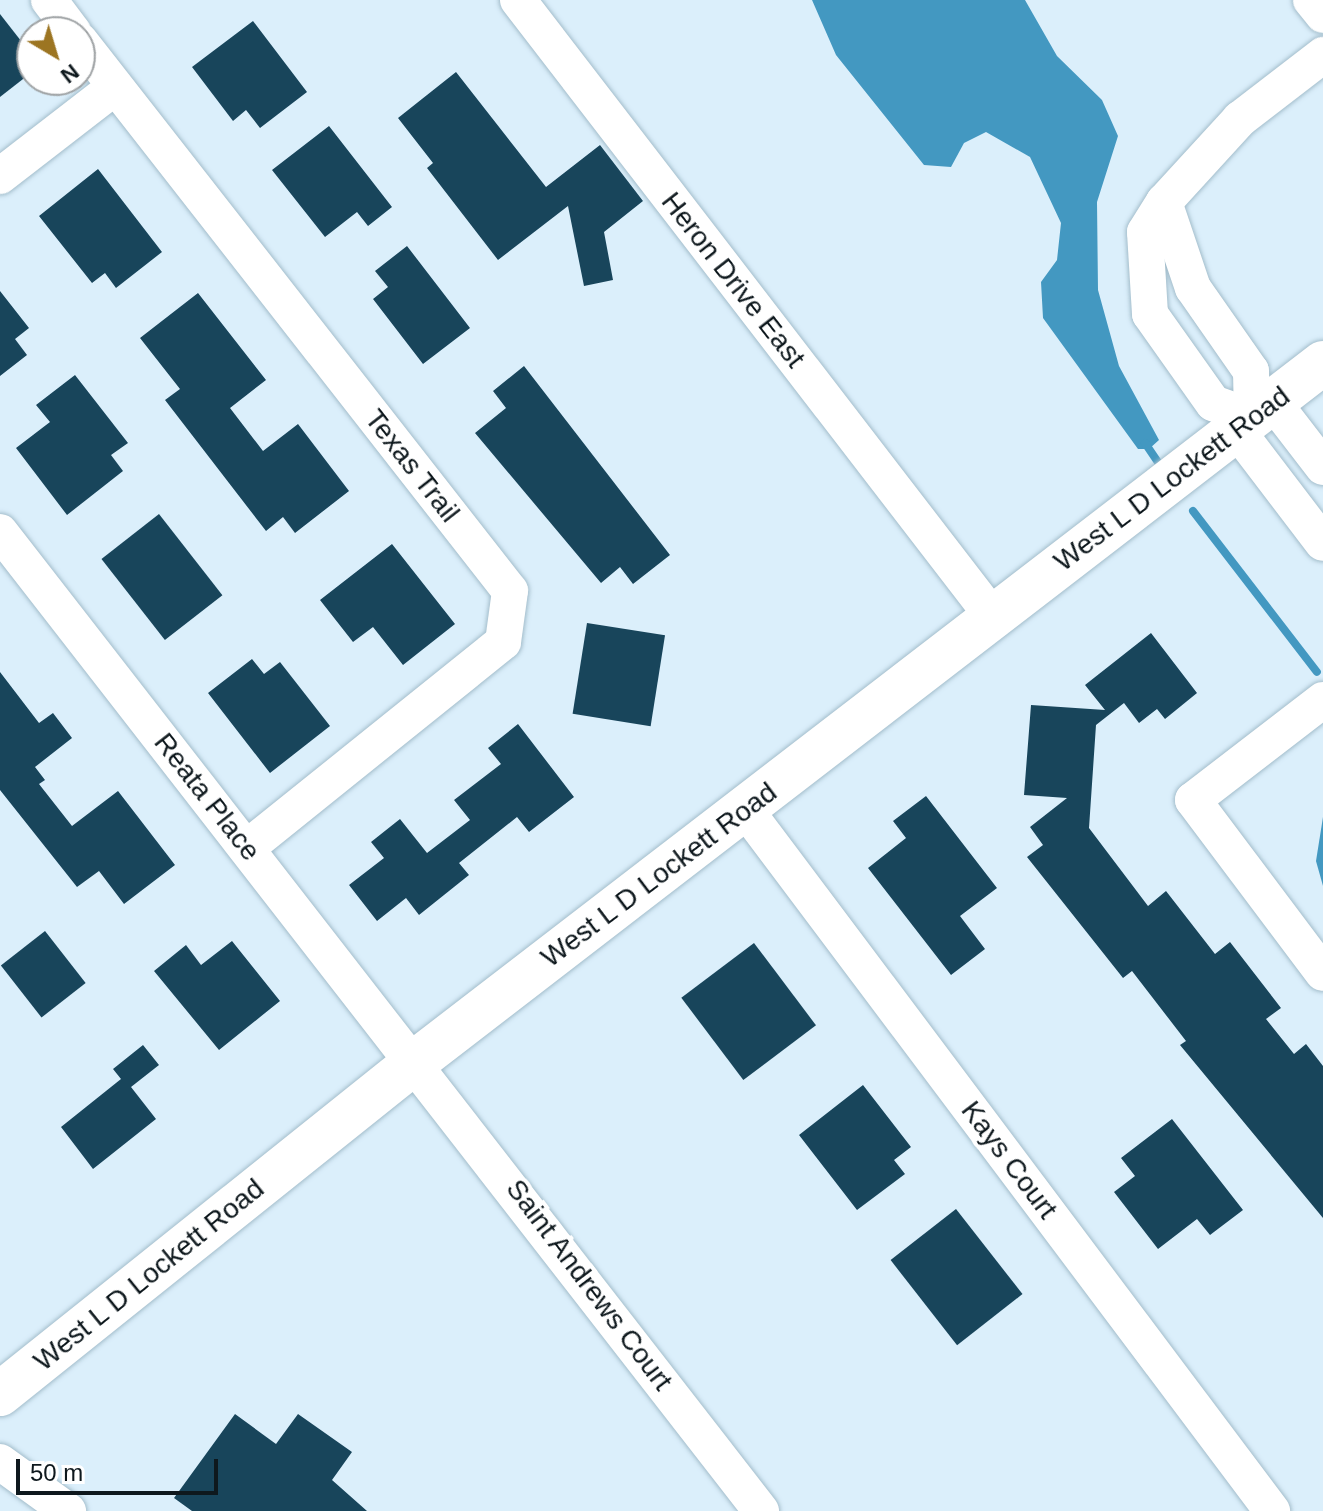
<!DOCTYPE html>
<html>
<head>
<meta charset="utf-8">
<style>
  body { margin:0 }
  #map { position:relative; width:1323px; height:1511px; overflow:hidden; background:#dbeffb; font-family:Helvetica,sans-serif }
  div>[style] { position:absolute }
  .water>* { inset:0; background:#4398c1 }
  .stream>* { height:8px; margin:-4px; padding:0 4px; transform-origin:4px; border-radius:4px; background:#4398c1 }
  .building>* { inset:0; background:#18455b; transform-origin:0 0 }
  .roads { filter:drop-shadow(0 0 2px #a3bdcb) drop-shadow(0 0 2px #a3bdcb) }
  .minor>* { height:36px; margin:-18px; padding:0 18px; transform-origin:18px; border-radius:18px; background:#fff }
  .major>* { height:44px; margin:-22px; padding:0 22px; transform-origin:22px; border-radius:22px; background:#fff }
  span { translate:-50% -50%; white-space:nowrap; text-align:center; line-height:1.15; -webkit-text-stroke:8px #fff; paint-order:stroke }
  .street-label { font-size:28px; color:#0e181d }
  .north { position:absolute; left:16px; top:16px; width:80px; height:80px; box-sizing:border-box; background:#fff; border:2px solid #9fa3a5; border-radius:50%; rotate:142deg; font-size:22px; font-weight:700; line-height:32px; text-align:center; color:#0e181d }
  .north::after { content:''; display:block; margin:auto; width:28px; height:36px; background:#9c7522; clip-path:polygon(50% 0,100% 100%,50% 72%,0 100%) }
  .scale { position:absolute; left:16px; top:1459px; width:202px; height:36px; box-sizing:border-box; border:4px solid #0e181d; border-top:0; padding-left:10px; font-size:24px; line-height:28px; white-space:nowrap; color:#0e181d; -webkit-text-stroke:6px #fff; paint-order:stroke }
</style>
</head>
<body>
<div id="map">
  <div class="water">
    <i style="clip-path:polygon(812px 0,1025px 0,1057px 56px,1102px 100px,1118px 136px,1097px 202px,1098px 290px,1119px 366px,1159px 440px,1149px 449px,1138px 449px,1043px 318px,1041px 282px,1057px 260px,1061px 223px,1030px 157px,986px 132px,964px 143px,951px 167px,924px 165px,836px 55px)"></i>
    <i style="clip-path:polygon(1323px 817px,1323px 886px,1316px 861px)"></i>
  </div>
  <div class="stream">
    <i style="left:1145px;top:443px;width:23px;rotate:56deg"></i>
    <i style="left:1193px;top:511px;width:203px;rotate:52.4deg"></i>
  </div>
  <div class="building">
    <i style="clip-path:polygon(0 14px,32px 55px,32px 72px,0 97px)"></i>
    <i style="clip-path:polygon(253px 21px,307px 92px,260px 128px,246px 110px,233px 121px,192px 67px)"></i>
    <i style="clip-path:polygon(456px 72px,546px 187px,600px 145px,643px 201px,604px 232px,613px 280px,584px 286px,568px 206px,498px 260px,427px 168px,433px 163px,398px 118px)"></i>
    <i style="clip-path:polygon(329px 126px,392px 207px,368px 226px,357px 212px,325px 237px,272px 170px)"></i>
    <i style="clip-path:polygon(98px 169px,162px 252px,116px 288px,105px 273px,92px 283px,39px 216px)"></i>
    <i style="clip-path:polygon(407px 246px,470px 328px,423px 364px,373px 299px,388px 287px,375px 271px)"></i>
    <i style="clip-path:polygon(0 291px,29px 328px,15px 339px,27px 355px,0 376px)"></i>
    <i style="clip-path:polygon(198px 293px,266px 380px,230px 408px,263px 451px,298px 424px,349px 491px,295px 533px,283px 517px,266px 531px,165px 400px,180px 389px,140px 338px)"></i>
    <i style="clip-path:polygon(524px 366px,670px 555px,633px 584px,620px 567px,601px 583px,475px 433px,506px 408px,493px 391px)"></i>
    <i style="clip-path:polygon(75px 375px,128px 443px,111px 455px,123px 471px,67px 515px,16px 448px,50px 422px,36px 405px)"></i>
    <i style="left:159px;top:514px;width:103px;height:73px;rotate:52deg"></i>
    <i style="clip-path:polygon(392px 544px,455px 624px,403px 665px,373px 627px,353px 642px,320px 600px)"></i>
    <i style="left:587px;top:623px;width:79px;height:92px;rotate:9deg"></i>
    <i style="clip-path:polygon(1151px 633px,1197px 693px,1165px 719px,1157px 709px,1139px 723px,1124px 703px,1096px 725px,1089px 828px,1148px 906px,1166px 891px,1215px 954px,1230px 942px,1281px 1008px,1266px 1019px,1294px 1054px,1306px 1044px,1323px 1066px,1323px 1218px,1180px 1045px,1186px 1041px,1132px 971px,1123px 978px,1027px 857px,1043px 845px,1030px 827px,1067px 798px,1024px 795px,1031px 705px,1105px 710px,1085px 685px)"></i>
    <i style="clip-path:polygon(252px 659px,264px 674px,280px 662px,330px 726px,270px 773px,208px 693px)"></i>
    <i style="clip-path:polygon(0 672px,39px 723px,53px 713px,72px 738px,35px 767px,45px 780px,39px 784px,72px 826px,118px 791px,175px 865px,124px 904px,99px 871px,77px 887px,0 790px)"></i>
    <i style="clip-path:polygon(518px 724px,574px 797px,529px 832px,517px 817px,459px 863px,469px 875px,419px 915px,406px 898px,377px 921px,349px 885px,384px 858px,371px 842px,400px 819px,427px 853px,470px 820px,454px 800px,501px 764px,488px 748px)"></i>
    <i style="clip-path:polygon(926px 796px,997px 888px,960px 916px,985px 949px,951px 975px,868px 868px,906px 838px,893px 821px)"></i>
    <i style="left:45px;top:931px;width:66px;height:56px;rotate:52deg"></i>
    <i style="clip-path:polygon(232px 941px,280px 1001px,219px 1050px,154px 971px,186px 945px,201px 965px)"></i>
    <i style="left:754px;top:943px;width:103px;height:91px;rotate:53deg"></i>
    <i style="clip-path:polygon(143px 1045px,159px 1065px,131px 1087px,156px 1119px,93px 1169px,61px 1127px,121px 1079px,113px 1069px)"></i>
    <i style="clip-path:polygon(863px 1085px,911px 1147px,894px 1160px,905px 1174px,857px 1210px,799px 1135px)"></i>
    <i style="clip-path:polygon(1172px 1119px,1243px 1210px,1210px 1235px,1197px 1219px,1158px 1249px,1114px 1192px,1135px 1176px,1121px 1158px)"></i>
    <i style="left:956px;top:1209px;width:108px;height:83px;rotate:52deg"></i>
    <i style="clip-path:polygon(235px 1414px,276px 1444px,298px 1414px,352px 1452px,332px 1480px,367px 1511px,192px 1511px,174px 1498px)"></i>
  </div>
  <div class="roads">
    <div class="minor">
      <i style="left:49px;top:0;width:40px;rotate:53deg"></i>
      <i style="left:518px;top:0;width:779px;rotate:52.41deg"></i>
      <i style="left:1311px;top:0;width:19px;rotate:51deg"></i>
      <i style="left:80px;top:41px;width:698px;rotate:51.98deg"></i>
      <i style="left:510px;top:591px;width:51px;rotate:97.8deg"></i>
      <i style="left:503px;top:642px;width:329px;rotate:141.2deg"></i>
      <i style="left:0;top:176px;width:145px;rotate:-37.7deg"></i>
      <i style="left:1164px;top:202px;width:91px;rotate:71.4deg"></i>
      <i style="left:1193px;top:288px;width:101px;rotate:55.1deg"></i>
      <i style="left:1251px;top:371px;width:46px;rotate:88.8deg"></i>
      <i style="left:1252px;top:417px;width:41px;rotate:-160.3deg"></i>
      <i style="left:1213px;top:403px;width:109px;rotate:-125.3deg"></i>
      <i style="left:1150px;top:314px;width:82px;rotate:-93.5deg"></i>
      <i style="left:1145px;top:232px;width:36px;rotate:-58deg"></i>
      <i style="left:1164px;top:202px;width:113px;rotate:-47.5deg"></i>
      <i style="left:1240px;top:119px;width:105px;rotate:-37.6deg"></i>
      <i style="left:1273px;top:402px;width:82px;rotate:52.4deg"></i>
      <i style="left:1236px;top:429px;width:143px;rotate:52.7deg"></i>
      <i style="left:0;top:532px;width:1240px;rotate:52.14deg"></i>
      <i style="left:1323px;top:700px;width:164px;rotate:142.4deg"></i>
      <i style="left:1193px;top:800px;width:216px;rotate:53.1deg"></i>
      <i style="left:745px;top:809px;width:878px;rotate:53.1deg"></i>
      <i style="left:0;top:1462px;width:84px;rotate:35.8deg"></i>
    </div>
    <div class="major">
      <i style="left:0;top:1394px;width:531px;rotate:-38.66deg"></i>
      <i style="left:415px;top:1062px;width:1146px;rotate:-37.59deg"></i>
    </div>
  </div>
  <div class="street-label">
    <span style="left:733px;top:280px;rotate:52deg">Heron Drive East</span>
    <span style="left:412px;top:466px;rotate:52deg">Texas Trail</span>
    <span style="left:1172px;top:479px;rotate:-37deg">West L D Lockett Road</span>
    <span style="left:207px;top:797px;rotate:52deg">Reata Place</span>
    <span style="left:659px;top:875px;rotate:-37deg">West L D Lockett Road</span>
    <span style="left:1009px;top:1160px;rotate:53deg">Kays Court</span>
    <span style="left:149px;top:1275px;rotate:-39deg">West L D Lockett Road</span>
    <span style="left:589px;top:1285px;rotate:53deg">Saint Andrews Court</span>
  </div>
  <div class="north">N</div>
  <div class="scale">50 m</div>
</div>
</body>
</html>
